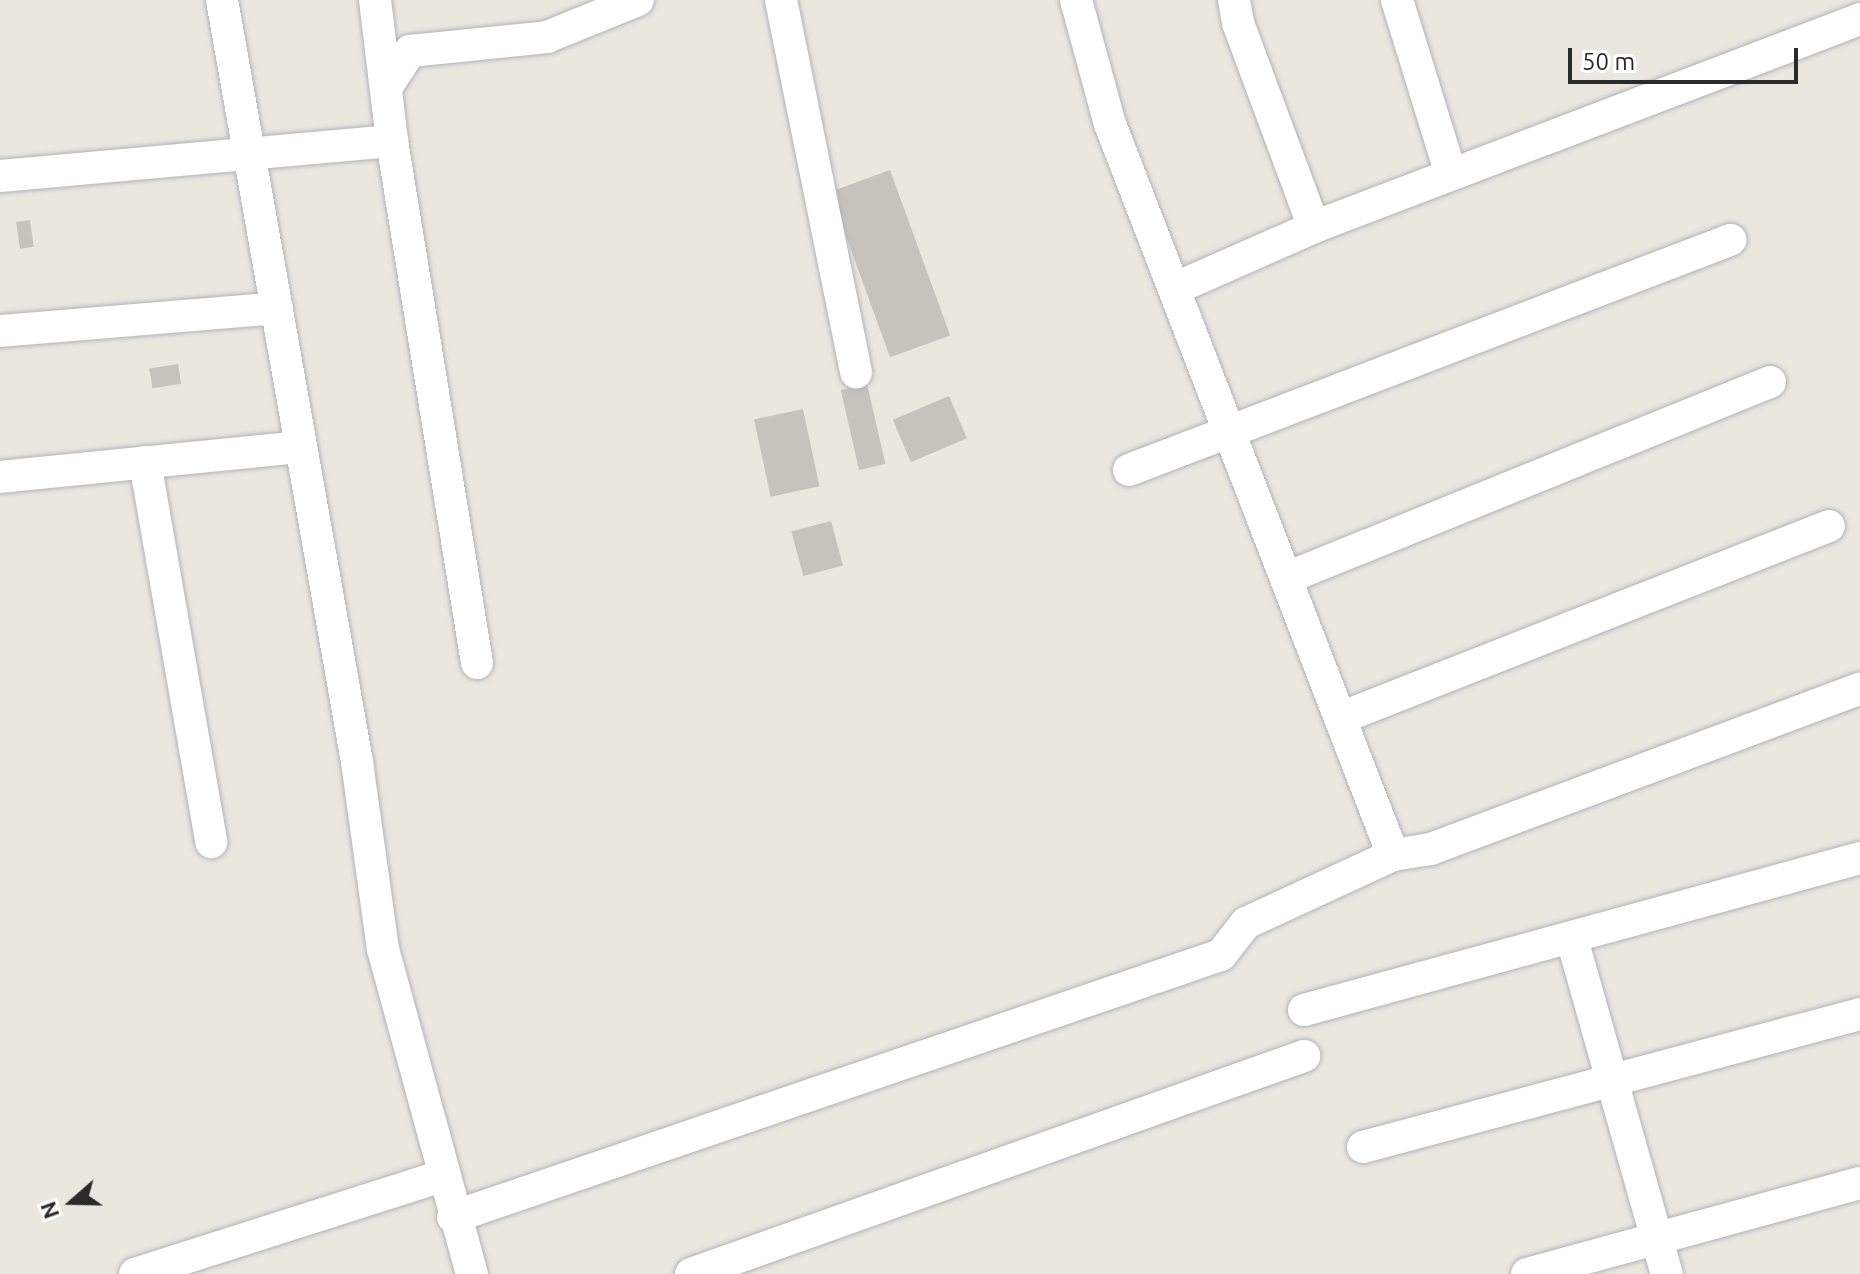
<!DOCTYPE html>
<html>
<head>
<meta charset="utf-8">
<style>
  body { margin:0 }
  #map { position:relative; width:1860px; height:1274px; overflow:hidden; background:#eae7de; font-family:Ubuntu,sans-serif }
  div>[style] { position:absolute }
  .building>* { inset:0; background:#c6c3bd; transform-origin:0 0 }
  .roads { filter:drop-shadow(0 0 2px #b2b2bc) drop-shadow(0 0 2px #b2b2bc) }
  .street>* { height:32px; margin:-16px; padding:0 16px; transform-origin:16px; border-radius:16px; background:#fff }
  span { translate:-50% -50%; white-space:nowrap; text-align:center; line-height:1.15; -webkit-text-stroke:8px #fff; paint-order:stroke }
  .north { position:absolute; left:32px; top:1162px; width:80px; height:80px; -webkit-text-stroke:6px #fff; paint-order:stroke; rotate:250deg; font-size:22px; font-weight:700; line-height:32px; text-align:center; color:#2a2a2a }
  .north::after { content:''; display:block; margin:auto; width:28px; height:36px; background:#2a2a2a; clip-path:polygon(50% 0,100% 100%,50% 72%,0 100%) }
  .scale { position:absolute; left:1568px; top:48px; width:230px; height:36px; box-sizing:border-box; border:4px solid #2a2a2a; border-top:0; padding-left:10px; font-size:24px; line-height:28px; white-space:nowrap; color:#2a2a2a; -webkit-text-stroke:6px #fff; paint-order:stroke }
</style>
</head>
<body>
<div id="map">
  <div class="building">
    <i style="left:890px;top:170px;width:176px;height:64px;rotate:70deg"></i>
    <i style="left:30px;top:220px;width:27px;height:14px;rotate:82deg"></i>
    <i style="left:178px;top:364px;width:20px;height:29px;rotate:81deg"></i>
    <i style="left:867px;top:384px;width:82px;height:27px;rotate:77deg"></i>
    <i style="left:949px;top:396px;width:46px;height:61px;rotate:67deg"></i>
    <i style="left:803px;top:409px;width:79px;height:50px;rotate:78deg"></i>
    <i style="left:831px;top:521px;width:46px;height:41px;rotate:75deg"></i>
  </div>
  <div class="roads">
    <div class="street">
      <i style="left:222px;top:0;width:774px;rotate:79.95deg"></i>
      <i style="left:357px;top:762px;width:189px;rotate:82.1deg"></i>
      <i style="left:383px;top:949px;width:337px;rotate:74.7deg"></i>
      <i style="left:375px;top:0;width:142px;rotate:83.1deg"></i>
      <i style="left:392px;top:141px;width:529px;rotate:80.75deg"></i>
      <i style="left:781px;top:0;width:380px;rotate:78.6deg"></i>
      <i style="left:1076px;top:0;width:129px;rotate:74.7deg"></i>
      <i style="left:1110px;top:124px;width:784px;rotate:68.84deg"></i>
      <i style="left:1234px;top:0;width:23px;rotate:80deg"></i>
      <i style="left:1238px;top:23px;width:218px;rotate:69.6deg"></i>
      <i style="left:1397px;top:0;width:182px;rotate:72.8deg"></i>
      <i style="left:386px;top:88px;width:44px;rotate:-57deg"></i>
      <i style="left:410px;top:51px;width:138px;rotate:-5.8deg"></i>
      <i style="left:547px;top:37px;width:98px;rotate:-22.1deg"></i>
      <i style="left:0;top:176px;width:394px;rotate:-5.1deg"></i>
      <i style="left:1176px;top:288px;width:151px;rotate:-23.8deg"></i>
      <i style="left:1314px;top:227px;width:584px;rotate:-20.85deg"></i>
      <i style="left:0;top:331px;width:278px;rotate:-4.7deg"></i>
      <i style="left:145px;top:462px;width:386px;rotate:80.1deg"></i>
      <i style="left:1129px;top:470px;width:644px;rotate:-20.94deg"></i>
      <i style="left:0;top:477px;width:302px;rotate:-5.7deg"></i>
      <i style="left:1289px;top:577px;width:519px;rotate:-22.07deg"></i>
      <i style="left:1343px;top:717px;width:522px;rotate:-21.46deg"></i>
      <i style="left:1572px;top:939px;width:348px;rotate:74.2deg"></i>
      <i style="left:1304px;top:1010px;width:576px;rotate:-15.29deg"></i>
      <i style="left:1363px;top:1147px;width:514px;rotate:-14.98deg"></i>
      <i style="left:453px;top:1217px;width:811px;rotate:-18.84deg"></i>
      <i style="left:1221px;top:955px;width:41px;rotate:-52deg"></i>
      <i style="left:1246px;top:923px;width:162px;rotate:-24.8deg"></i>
      <i style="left:1393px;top:855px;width:38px;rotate:-9deg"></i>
      <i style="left:1431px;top:849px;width:458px;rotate:-20.5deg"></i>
      <i style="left:135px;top:1274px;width:322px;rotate:-17.7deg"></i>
      <i style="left:691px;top:1274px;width:651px;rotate:-19.58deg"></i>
      <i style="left:1527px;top:1274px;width:345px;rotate:-15.3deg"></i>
    </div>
  </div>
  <div class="north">N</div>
  <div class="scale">50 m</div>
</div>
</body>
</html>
